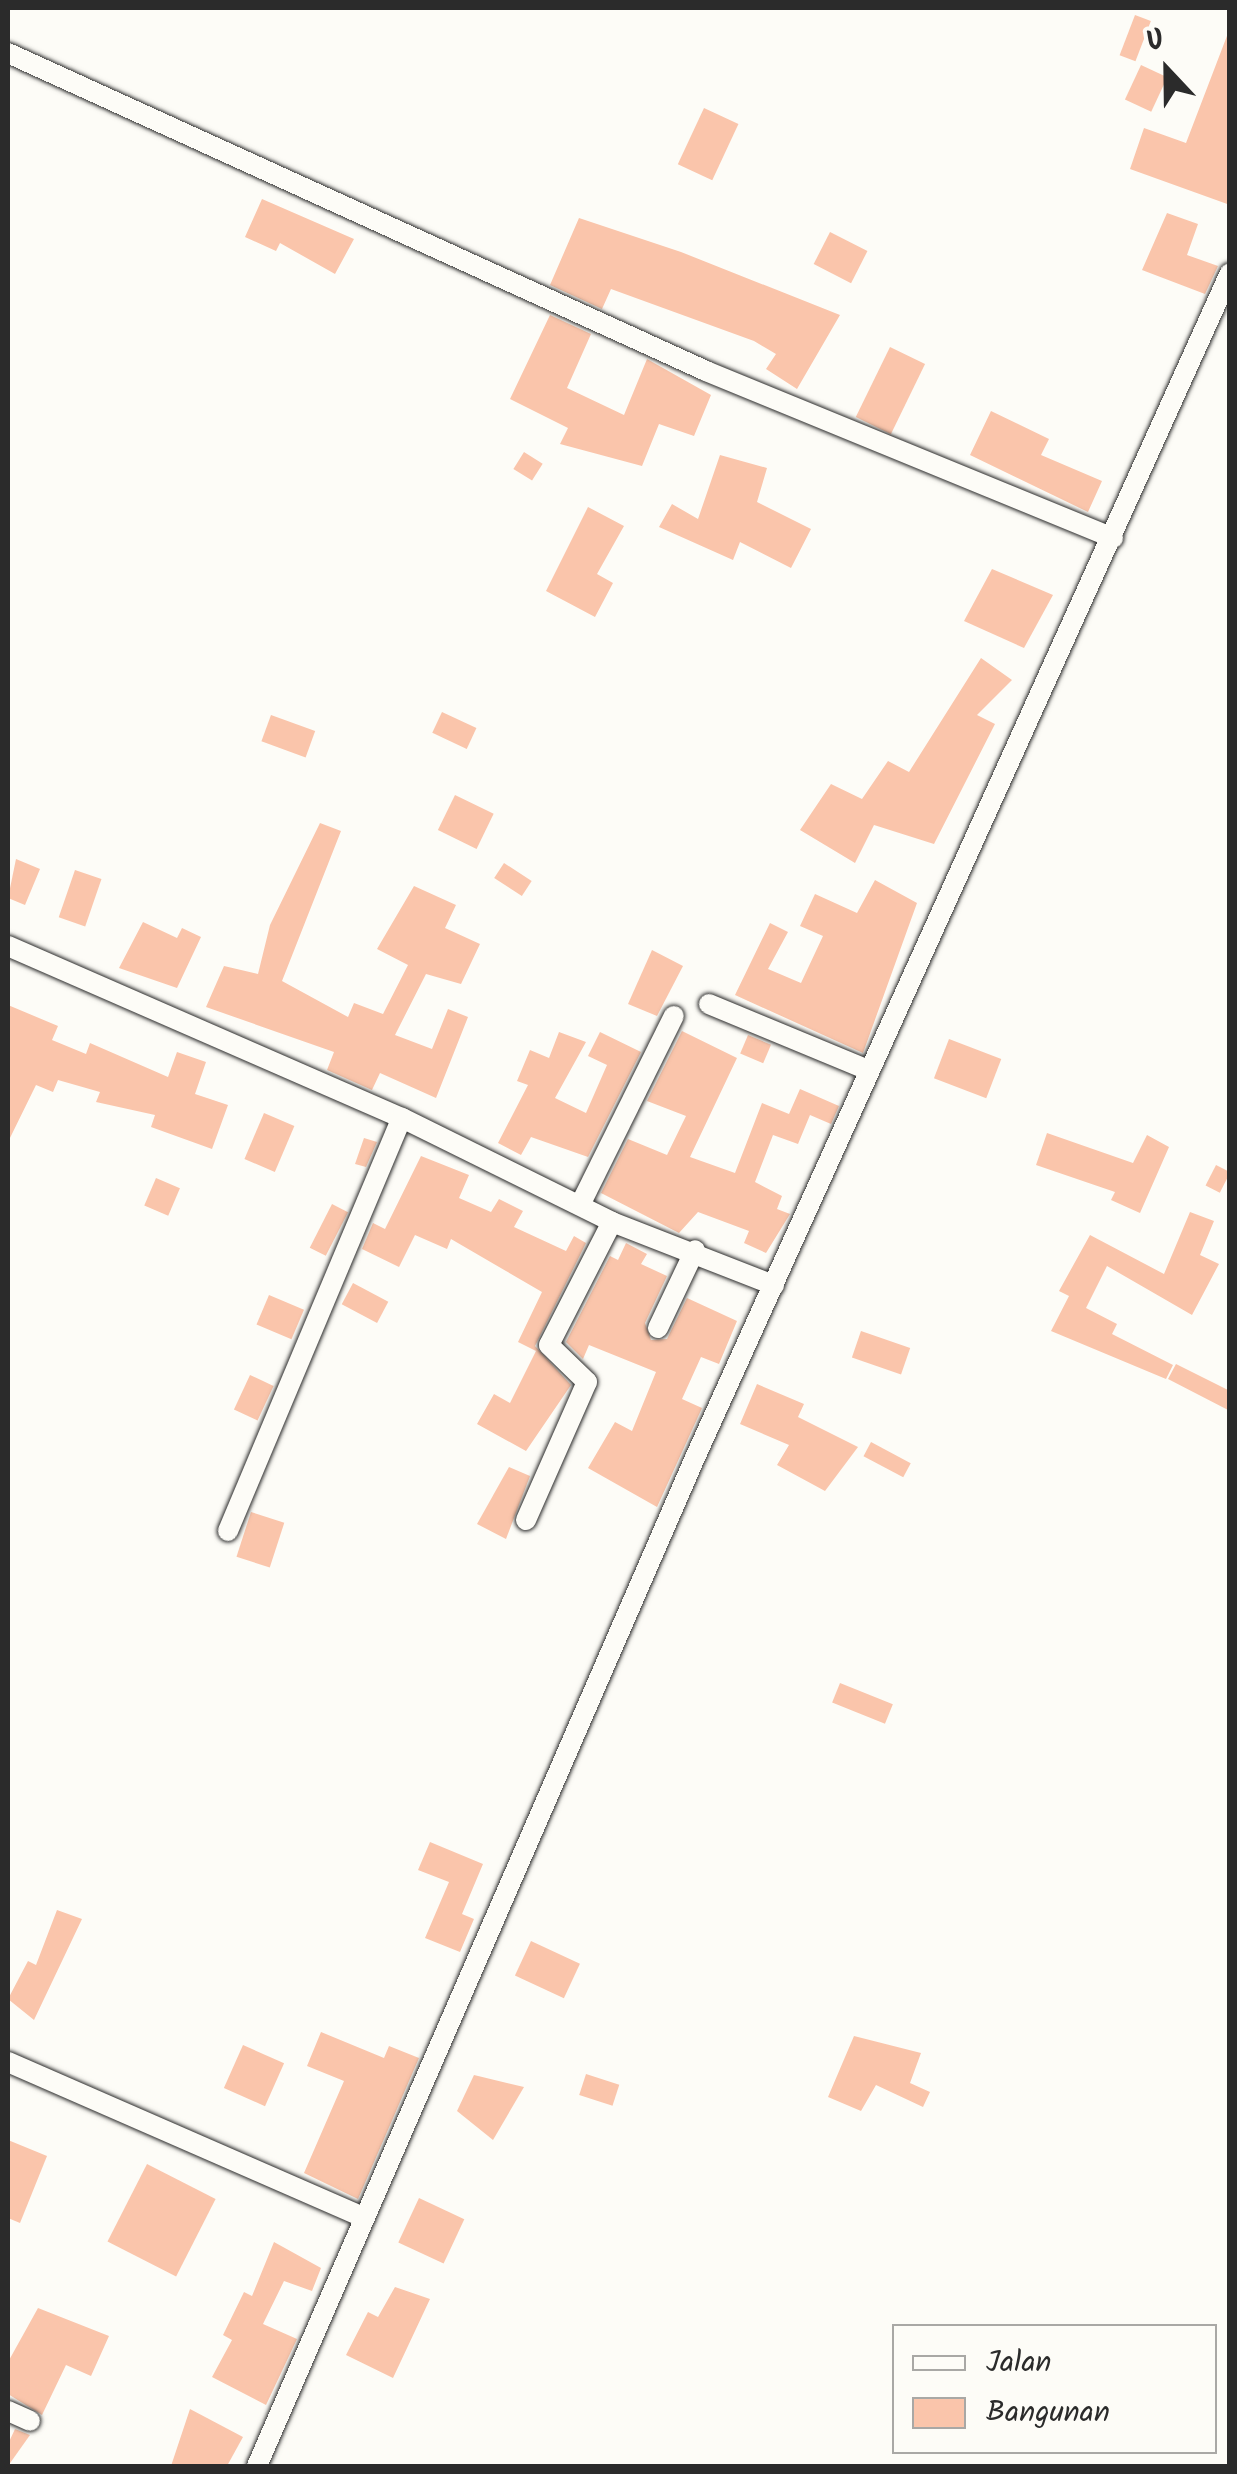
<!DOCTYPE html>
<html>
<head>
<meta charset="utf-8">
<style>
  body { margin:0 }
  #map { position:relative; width:1237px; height:2474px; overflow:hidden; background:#fdfcf7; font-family:Kalam,sans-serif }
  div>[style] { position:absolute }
  .building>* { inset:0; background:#fac5ab; transform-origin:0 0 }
  .roads { filter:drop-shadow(0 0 2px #2b2b2b) drop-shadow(0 0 2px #2b2b2b) }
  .minor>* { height:20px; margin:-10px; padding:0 10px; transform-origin:10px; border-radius:10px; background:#fdfcf7 }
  span { translate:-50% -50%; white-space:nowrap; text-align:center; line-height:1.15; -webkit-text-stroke:10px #fdfcf7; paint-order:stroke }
  .frame { position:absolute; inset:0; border:10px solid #2b2b2b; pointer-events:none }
  .legend { position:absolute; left:892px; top:2324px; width:325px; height:130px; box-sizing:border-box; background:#fdfcf7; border:2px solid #a9a8a5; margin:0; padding:12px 18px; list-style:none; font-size:30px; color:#2b2b2b }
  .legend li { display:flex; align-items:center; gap:20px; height:50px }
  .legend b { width:50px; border:2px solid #a9a8a5 }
  .north { position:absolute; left:1117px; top:20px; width:100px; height:100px; -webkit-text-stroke:8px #fdfcf7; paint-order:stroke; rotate:338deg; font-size:28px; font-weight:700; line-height:40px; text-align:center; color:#2b2b2b }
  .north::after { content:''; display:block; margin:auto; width:35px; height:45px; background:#2b2b2b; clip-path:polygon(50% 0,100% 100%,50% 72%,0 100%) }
</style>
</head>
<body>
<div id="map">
  <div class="building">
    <i style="left:1135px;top:15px;width:17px;height:43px;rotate:21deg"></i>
    <i style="clip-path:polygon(1230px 28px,1230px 205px,1130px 169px,1144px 128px,1186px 143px)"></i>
    <i style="left:1141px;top:65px;width:29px;height:38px;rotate:25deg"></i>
    <i style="left:704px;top:108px;width:38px;height:62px;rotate:25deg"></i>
    <i style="clip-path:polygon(262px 199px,354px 239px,335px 274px,280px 243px,276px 251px,245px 237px)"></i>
    <i style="clip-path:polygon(1167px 213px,1198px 224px,1187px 255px,1218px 266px,1205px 294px,1142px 270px)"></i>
    <i style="clip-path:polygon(579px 218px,681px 252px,840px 315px,797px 389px,766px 369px,776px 354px,754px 341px,611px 289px,602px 309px,550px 285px)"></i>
    <i style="left:830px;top:232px;width:42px;height:36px;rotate:27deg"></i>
    <i style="clip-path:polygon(550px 315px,591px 334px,567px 388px,624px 415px,647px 359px,711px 395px,694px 436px,659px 424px,642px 466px,560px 444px,568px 428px,510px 399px)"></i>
    <i style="left:890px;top:347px;width:39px;height:78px;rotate:26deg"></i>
    <i style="clip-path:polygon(991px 411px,1049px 439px,1041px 455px,1102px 481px,1088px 512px,970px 455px)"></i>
    <i style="left:524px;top:452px;width:22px;height:20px;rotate:32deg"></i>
    <i style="clip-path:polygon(720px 455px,767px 468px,757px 502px,811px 529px,791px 568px,740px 542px,733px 560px,659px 527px,672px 504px,698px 519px)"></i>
    <i style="clip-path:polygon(588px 507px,624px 526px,597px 574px,613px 583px,595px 617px,546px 591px)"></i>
    <i style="clip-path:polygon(992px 569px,1053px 595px,1024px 648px,964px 621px)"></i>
    <i style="clip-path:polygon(981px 658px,1012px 680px,977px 715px,995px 724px,934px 844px,874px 825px,855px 863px,800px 830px,831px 784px,862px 799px,888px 761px,909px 772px)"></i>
    <i style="left:442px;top:712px;width:38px;height:23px;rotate:25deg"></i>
    <i style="left:271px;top:715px;width:47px;height:28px;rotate:20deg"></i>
    <i style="left:455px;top:795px;width:43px;height:39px;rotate:26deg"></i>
    <i style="clip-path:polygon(320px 823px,341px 831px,282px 981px,348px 1017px,354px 1003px,383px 1014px,408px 965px,377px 949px,414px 886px,456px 905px,445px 928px,480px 944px,461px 984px,426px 974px,395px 1035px,432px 1049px,448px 1009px,468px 1017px,436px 1098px,380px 1073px,372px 1090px,327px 1070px,334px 1052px,206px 1007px,224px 966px,258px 974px,270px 925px)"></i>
    <i style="clip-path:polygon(16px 859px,40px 869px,25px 905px,8px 898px)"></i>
    <i style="left:504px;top:863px;width:33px;height:18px;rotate:33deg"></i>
    <i style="left:75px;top:870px;width:28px;height:50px;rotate:19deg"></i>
    <i style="clip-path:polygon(875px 880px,917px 903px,863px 1053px,735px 995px,770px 923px,788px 932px,768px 969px,801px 983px,823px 936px,800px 926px,815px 894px,857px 913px)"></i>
    <i style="clip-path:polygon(143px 922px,177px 938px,182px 928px,201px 937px,177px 988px,119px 968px)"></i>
    <i style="clip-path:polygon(652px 950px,683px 966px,657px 1016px,628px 1004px)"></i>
    <i style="clip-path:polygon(8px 1005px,58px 1026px,52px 1040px,86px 1054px,90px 1043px,168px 1077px,177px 1052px,206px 1062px,195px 1094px,228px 1105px,212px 1149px,151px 1127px,155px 1115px,96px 1102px,100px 1092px,58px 1080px,53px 1092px,36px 1085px,8px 1142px)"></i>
    <i style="clip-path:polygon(682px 1031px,737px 1058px,690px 1157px,735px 1173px,762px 1103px,789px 1114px,800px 1089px,839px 1106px,831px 1124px,810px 1115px,798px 1144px,773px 1135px,755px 1182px,782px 1196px,777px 1209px,790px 1214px,766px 1253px,744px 1243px,749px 1231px,698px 1212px,679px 1233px,601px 1193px,628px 1139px,667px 1155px,686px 1116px,647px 1101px)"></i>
    <i style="clip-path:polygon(559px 1032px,586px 1042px,555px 1098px,586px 1113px,607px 1065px,588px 1056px,600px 1032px,641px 1052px,588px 1157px,531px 1137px,521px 1155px,498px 1143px,528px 1085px,517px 1081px,530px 1050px,549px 1058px)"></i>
    <i style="left:748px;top:1035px;width:25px;height:20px;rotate:23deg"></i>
    <i style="left:949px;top:1039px;width:56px;height:42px;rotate:21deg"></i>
    <i style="left:264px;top:1113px;width:33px;height:50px;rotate:23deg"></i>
    <i style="clip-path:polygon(1047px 1133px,1133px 1163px,1147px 1135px,1169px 1147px,1140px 1213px,1111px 1200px,1115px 1192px,1036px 1165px)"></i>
    <i style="clip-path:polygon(364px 1138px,377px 1142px,366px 1167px,355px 1164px)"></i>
    <i style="clip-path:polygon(421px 1156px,469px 1175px,459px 1198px,491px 1212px,499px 1199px,523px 1211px,514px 1227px,566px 1251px,574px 1236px,586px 1243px,535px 1346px,571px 1385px,526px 1451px,477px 1424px,494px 1394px,510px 1403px,536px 1351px,518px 1342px,542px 1292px,451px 1239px,447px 1249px,415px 1235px,399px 1267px,362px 1249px,373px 1223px,385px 1229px)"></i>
    <i style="left:1216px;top:1165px;width:16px;height:23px;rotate:27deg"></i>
    <i style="left:156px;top:1178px;width:26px;height:30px;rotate:23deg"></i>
    <i style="left:332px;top:1204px;width:18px;height:49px;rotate:27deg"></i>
    <i style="clip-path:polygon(1190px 1212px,1214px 1221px,1200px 1255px,1219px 1264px,1192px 1315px,1107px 1266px,1086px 1308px,1117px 1324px,1112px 1334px,1173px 1365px,1166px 1379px,1051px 1331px,1069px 1296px,1059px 1291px,1090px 1235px,1164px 1274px)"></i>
    <i style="clip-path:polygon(626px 1243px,647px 1254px,641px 1264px,667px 1276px,645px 1323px,651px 1340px,667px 1339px,687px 1298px,737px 1321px,719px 1364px,701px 1357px,682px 1399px,702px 1408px,657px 1507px,588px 1468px,615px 1422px,632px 1431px,656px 1372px,589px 1345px,583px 1359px,566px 1342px,610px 1256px,618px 1260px)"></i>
    <i style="left:353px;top:1283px;width:40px;height:24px;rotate:28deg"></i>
    <i style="left:269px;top:1295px;width:38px;height:32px;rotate:23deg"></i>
    <i style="left:861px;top:1331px;width:52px;height:28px;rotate:19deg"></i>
    <i style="clip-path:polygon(1176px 1364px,1230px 1391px,1230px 1411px,1168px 1379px)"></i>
    <i style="left:250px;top:1375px;width:26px;height:38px;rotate:25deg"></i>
    <i style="clip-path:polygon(757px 1384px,804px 1404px,798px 1417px,858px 1447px,825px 1491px,777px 1465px,789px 1445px,740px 1424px)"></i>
    <i style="left:871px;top:1442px;width:45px;height:16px;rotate:28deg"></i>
    <i style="clip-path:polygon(509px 1467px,530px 1476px,506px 1539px,477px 1524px)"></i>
    <i style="left:251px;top:1512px;width:35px;height:47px;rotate:18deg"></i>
    <i style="left:840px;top:1683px;width:57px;height:21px;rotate:22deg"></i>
    <i style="clip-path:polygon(430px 1842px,483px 1864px,462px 1914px,474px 1919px,460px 1952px,425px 1938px,449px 1882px,418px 1870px)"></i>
    <i style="clip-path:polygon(57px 1910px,82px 1919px,34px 2020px,8px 1999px,28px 1961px,36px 1965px)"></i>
    <i style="left:531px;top:1941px;width:54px;height:38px;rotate:25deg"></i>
    <i style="clip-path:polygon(321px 2032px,384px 2058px,389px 2046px,419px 2058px,358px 2199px,304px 2173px,344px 2081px,307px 2066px)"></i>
    <i style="clip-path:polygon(854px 2036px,921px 2053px,910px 2083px,930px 2092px,923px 2107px,876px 2085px,861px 2111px,828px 2097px)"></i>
    <i style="left:243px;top:2045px;width:45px;height:47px;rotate:24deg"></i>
    <i style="left:586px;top:2074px;width:35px;height:22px;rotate:18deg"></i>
    <i style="clip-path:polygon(474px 2075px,524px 2087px,493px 2140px,457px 2111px)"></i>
    <i style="clip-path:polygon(8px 2140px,47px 2156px,20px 2223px,8px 2218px)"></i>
    <i style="left:147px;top:2164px;width:77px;height:87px;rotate:27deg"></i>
    <i style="left:419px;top:2198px;width:50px;height:49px;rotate:25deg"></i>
    <i style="clip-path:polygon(274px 2242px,321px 2268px,312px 2291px,284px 2281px,263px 2324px,297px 2339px,266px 2405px,212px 2377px,232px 2340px,223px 2335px,244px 2292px,252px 2296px)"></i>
    <i style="clip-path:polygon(395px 2287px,430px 2299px,393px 2378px,346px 2355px,368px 2312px,378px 2317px)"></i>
    <i style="clip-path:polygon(38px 2308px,109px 2336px,91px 2376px,66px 2365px,42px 2415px,8px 2394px,8px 2362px)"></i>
    <i style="clip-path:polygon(190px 2409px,243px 2437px,227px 2466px,171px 2466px)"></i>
    <i style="clip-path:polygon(15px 2429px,30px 2435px,8px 2466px,8px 2444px)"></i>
  </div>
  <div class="roads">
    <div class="minor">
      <i style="left:8px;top:53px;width:767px;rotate:24.49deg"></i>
      <i style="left:706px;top:371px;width:440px;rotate:22.3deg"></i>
      <i style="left:8px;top:946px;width:430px;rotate:23.6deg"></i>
      <i style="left:402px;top:1118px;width:234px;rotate:26.3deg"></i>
      <i style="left:612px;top:1222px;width:174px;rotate:21.3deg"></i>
      <i style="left:709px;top:1004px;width:172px;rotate:22.5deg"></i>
      <i style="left:580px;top:1205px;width:211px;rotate:-63.6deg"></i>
      <i style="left:658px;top:1328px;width:86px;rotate:-64.6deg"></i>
      <i style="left:526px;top:1520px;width:151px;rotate:-66.2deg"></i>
      <i style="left:587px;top:1382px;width:53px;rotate:-135.8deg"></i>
      <i style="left:549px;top:1345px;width:138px;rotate:-62.9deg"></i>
      <i style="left:228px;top:1531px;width:448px;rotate:-67.2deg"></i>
      <i style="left:8px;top:2062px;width:386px;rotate:23.6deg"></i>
      <i style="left:8px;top:2411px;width:24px;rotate:24deg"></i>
      <i style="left:257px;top:2466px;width:1097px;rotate:-66.52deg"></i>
      <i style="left:694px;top:1460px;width:1302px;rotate:-65.7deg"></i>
    </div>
  </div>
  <div class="frame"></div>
  <ul class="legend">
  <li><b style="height:12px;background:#fdfcf7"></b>Jalan</li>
  <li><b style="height:28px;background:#fac5ab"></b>Bangunan</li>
  </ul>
  <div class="north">U</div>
</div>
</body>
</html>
